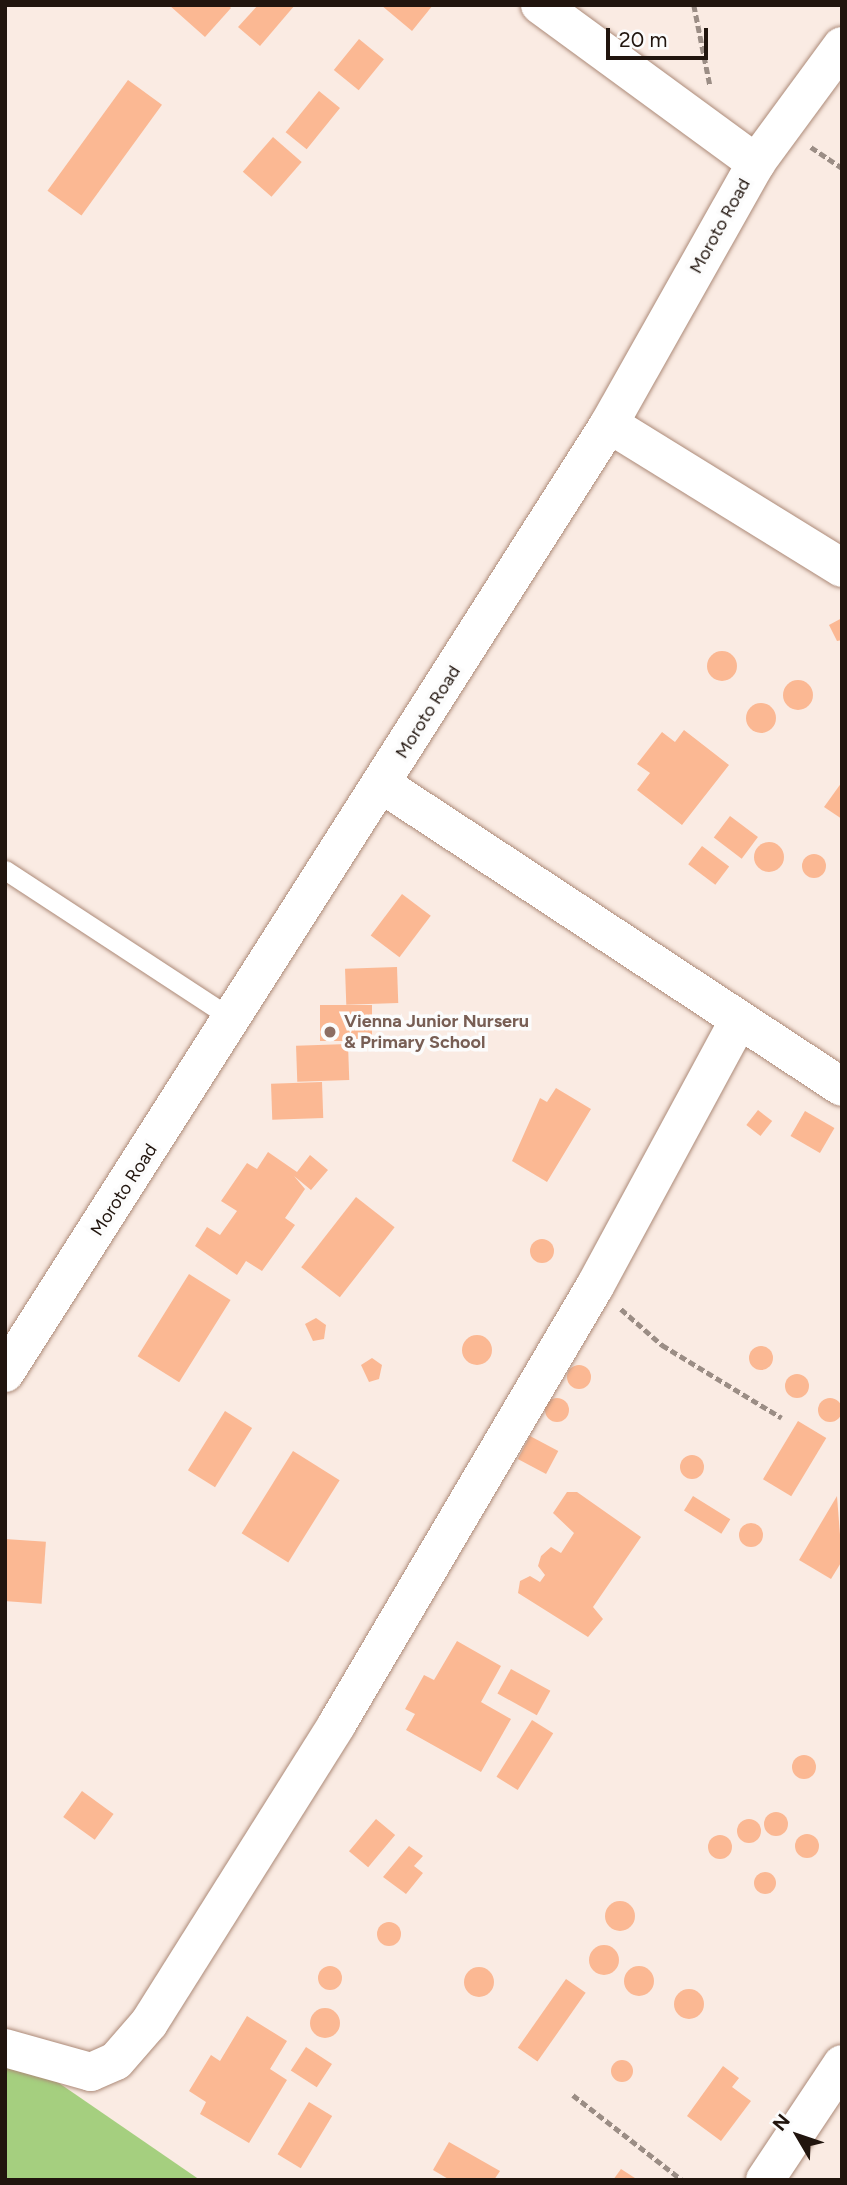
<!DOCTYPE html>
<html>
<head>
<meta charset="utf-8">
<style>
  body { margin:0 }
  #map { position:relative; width:847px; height:2185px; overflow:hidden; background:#faebe3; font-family:Figtree,sans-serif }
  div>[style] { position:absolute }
  .forest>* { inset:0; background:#a5cf7f }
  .building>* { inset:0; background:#fbb893; transform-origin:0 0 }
  .round { border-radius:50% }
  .path>* { height:4.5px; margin-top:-2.25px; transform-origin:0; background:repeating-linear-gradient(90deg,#9b8d85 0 7px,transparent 0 10.5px) }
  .roads { filter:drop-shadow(0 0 2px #ac8a78) drop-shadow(0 0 2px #ac8a78) }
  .service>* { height:19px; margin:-9.5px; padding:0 9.5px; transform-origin:9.5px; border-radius:9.5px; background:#fff }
  .minor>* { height:38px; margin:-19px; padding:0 19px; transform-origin:19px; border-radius:19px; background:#fff }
  .secondary>* { height:38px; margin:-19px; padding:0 19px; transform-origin:19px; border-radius:19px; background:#fff }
  .dots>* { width:19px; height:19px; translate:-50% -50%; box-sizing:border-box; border:4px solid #fcfcfc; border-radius:50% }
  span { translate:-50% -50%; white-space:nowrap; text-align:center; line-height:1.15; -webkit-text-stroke:7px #fcfcfc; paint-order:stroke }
  .street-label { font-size:18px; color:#21150e }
  .education-label { font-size:18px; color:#785e54; font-weight:700 }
  .left { translate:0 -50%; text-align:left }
  .frame { position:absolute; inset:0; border:7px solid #21150e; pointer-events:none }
  .north { position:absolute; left:763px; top:2101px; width:70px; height:70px; -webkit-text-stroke:5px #fcfcfc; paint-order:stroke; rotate:309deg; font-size:19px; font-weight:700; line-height:28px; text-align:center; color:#21150e }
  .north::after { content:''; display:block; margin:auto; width:24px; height:32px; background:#21150e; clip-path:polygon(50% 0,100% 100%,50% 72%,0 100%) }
  .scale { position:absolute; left:606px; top:28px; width:102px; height:32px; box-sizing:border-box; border:4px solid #21150e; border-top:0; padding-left:9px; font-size:21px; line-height:24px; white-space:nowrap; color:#21150e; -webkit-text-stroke:5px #fcfcfc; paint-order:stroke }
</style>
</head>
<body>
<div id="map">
  <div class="forest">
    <i style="clip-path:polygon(5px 2056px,56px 2081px,200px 2180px,5px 2180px)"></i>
  </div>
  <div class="building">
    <i style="clip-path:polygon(169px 5px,228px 5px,231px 8px,205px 37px)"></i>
    <i style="clip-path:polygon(258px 5px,295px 5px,260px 46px,238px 27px)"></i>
    <i style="clip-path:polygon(381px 5px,433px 5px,412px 31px)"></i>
    <i style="left:359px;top:39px;width:32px;height:40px;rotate:39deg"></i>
    <i style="left:128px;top:80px;width:42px;height:137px;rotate:36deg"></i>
    <i style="left:319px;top:91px;width:27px;height:53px;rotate:39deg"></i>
    <i style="left:273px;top:137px;width:38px;height:46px;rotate:41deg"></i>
    <i style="clip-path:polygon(842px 618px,842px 640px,837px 641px,829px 625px)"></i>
    <i class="round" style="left:707px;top:651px;width:30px;height:30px"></i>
    <i class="round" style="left:783px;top:680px;width:30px;height:30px"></i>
    <i class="round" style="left:746px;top:703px;width:30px;height:30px"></i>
    <i style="clip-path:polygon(684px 730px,729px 765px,682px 825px,637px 790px,650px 773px,637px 764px,662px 732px,675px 742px)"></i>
    <i style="clip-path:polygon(842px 782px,842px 819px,824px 807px)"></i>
    <i style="left:730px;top:816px;width:35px;height:27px;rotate:37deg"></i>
    <i class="round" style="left:754px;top:842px;width:30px;height:30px"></i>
    <i style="left:702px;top:846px;width:34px;height:23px;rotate:37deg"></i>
    <i class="round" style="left:802px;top:854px;width:24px;height:24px"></i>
    <i style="left:402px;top:894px;width:36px;height:52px;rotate:37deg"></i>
    <i style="left:397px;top:967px;width:36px;height:52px;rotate:88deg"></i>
    <i style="left:372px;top:1005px;width:36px;height:52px;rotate:90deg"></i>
    <i style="left:348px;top:1044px;width:36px;height:52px;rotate:88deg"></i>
    <i style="left:322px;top:1082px;width:36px;height:51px;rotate:88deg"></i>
    <i style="clip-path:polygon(556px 1088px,591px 1109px,547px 1182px,512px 1161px,540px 1098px,547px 1102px)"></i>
    <i style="left:758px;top:1110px;width:18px;height:19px;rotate:38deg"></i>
    <i style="left:805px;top:1111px;width:34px;height:29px;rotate:30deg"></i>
    <i style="clip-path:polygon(268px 1152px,297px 1172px,310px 1155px,328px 1170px,311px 1190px,294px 1176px,305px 1189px,285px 1218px,295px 1225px,262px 1271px,246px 1261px,237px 1275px,195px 1246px,207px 1227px,220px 1235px,237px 1211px,221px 1201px,247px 1163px,257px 1169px)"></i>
    <i style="left:356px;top:1197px;width:49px;height:89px;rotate:38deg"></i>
    <i class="round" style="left:530px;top:1239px;width:24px;height:24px"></i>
    <i style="left:189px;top:1274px;width:49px;height:97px;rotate:32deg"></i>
    <i style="clip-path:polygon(316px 1318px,326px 1325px,324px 1339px,313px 1341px,305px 1324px)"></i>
    <i class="round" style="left:462px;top:1335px;width:30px;height:30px"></i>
    <i class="round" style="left:749px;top:1346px;width:24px;height:24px"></i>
    <i style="clip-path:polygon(372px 1358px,382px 1365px,379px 1379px,369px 1382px,361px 1365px)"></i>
    <i class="round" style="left:567px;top:1365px;width:24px;height:24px"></i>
    <i class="round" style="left:785px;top:1374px;width:24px;height:24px"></i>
    <i class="round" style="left:818px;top:1398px;width:24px;height:24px"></i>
    <i class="round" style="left:545px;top:1398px;width:24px;height:24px"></i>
    <i style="left:225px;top:1411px;width:32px;height:70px;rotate:32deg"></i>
    <i style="left:798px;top:1421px;width:33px;height:68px;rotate:31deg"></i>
    <i style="left:530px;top:1436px;width:32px;height:26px;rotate:28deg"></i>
    <i style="left:293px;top:1451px;width:55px;height:97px;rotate:32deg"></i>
    <i class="round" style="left:680px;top:1455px;width:24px;height:24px"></i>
    <i style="clip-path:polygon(567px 1492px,577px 1492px,641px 1537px,593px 1607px,603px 1619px,588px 1637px,518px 1593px,520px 1581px,530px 1576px,540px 1582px,545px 1575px,538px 1566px,541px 1556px,551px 1547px,561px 1553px,574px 1533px,553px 1513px)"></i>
    <i style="left:693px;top:1496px;width:44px;height:17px;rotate:32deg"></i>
    <i style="clip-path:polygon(837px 1496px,842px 1561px,831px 1579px,799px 1560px)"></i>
    <i class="round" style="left:739px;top:1523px;width:24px;height:24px"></i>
    <i style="left:5px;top:1539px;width:41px;height:62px;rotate:4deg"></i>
    <i style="clip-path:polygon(457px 1641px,501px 1666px,481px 1702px,511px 1719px,481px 1772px,406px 1730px,415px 1714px,405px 1709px,424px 1675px,434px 1680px)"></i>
    <i style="left:511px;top:1669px;width:45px;height:28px;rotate:29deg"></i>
    <i style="left:532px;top:1720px;width:25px;height:67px;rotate:32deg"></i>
    <i class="round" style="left:792px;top:1755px;width:24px;height:24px"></i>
    <i style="left:82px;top:1791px;width:39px;height:32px;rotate:36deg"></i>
    <i class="round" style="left:764px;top:1812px;width:24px;height:24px"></i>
    <i style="left:376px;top:1819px;width:25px;height:42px;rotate:40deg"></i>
    <i class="round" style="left:737px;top:1819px;width:24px;height:24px"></i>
    <i class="round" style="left:795px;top:1834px;width:24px;height:24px"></i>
    <i class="round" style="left:708px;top:1835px;width:24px;height:24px"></i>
    <i style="clip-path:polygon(409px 1846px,423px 1856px,414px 1866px,423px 1873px,406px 1894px,383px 1877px)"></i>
    <i class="round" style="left:754px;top:1872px;width:22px;height:22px"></i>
    <i class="round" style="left:605px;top:1901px;width:30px;height:30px"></i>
    <i class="round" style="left:377px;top:1922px;width:24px;height:24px"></i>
    <i class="round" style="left:589px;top:1945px;width:30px;height:30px"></i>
    <i class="round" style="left:624px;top:1966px;width:30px;height:30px"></i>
    <i class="round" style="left:318px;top:1966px;width:24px;height:24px"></i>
    <i class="round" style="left:464px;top:1967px;width:30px;height:30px"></i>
    <i style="left:566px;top:1979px;width:24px;height:84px;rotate:35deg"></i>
    <i class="round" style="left:674px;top:1989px;width:30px;height:30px"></i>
    <i class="round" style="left:310px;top:2008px;width:30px;height:30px"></i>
    <i style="clip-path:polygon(247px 2016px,287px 2041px,270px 2069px,287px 2080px,249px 2143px,200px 2114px,206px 2102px,189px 2091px,211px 2055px,220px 2061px)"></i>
    <i style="left:306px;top:2047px;width:31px;height:28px;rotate:33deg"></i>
    <i class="round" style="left:611px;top:2060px;width:22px;height:22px"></i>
    <i style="clip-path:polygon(723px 2066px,739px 2078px,732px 2087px,751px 2101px,721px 2141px,687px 2116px)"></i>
    <i style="left:309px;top:2102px;width:27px;height:61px;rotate:31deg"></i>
    <i style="clip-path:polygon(449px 2142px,500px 2171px,494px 2180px,450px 2180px,433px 2170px)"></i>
    <i style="clip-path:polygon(621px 2169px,638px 2180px,613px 2180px)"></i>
  </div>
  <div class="path">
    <i style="left:694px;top:5px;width:82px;rotate:78.7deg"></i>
    <i style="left:811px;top:147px;width:37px;rotate:34deg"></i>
    <i style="left:621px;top:1309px;width:55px;rotate:41.3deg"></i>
    <i style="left:662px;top:1345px;width:140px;rotate:31.3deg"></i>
    <i style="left:573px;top:2095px;width:138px;rotate:37.9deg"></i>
  </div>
  <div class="roads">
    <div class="service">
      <i style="left:5px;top:870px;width:274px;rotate:33.2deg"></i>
    </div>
    <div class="minor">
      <i style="left:540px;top:5px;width:268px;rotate:36.2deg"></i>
      <i style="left:609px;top:424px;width:274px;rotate:31.7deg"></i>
      <i style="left:383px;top:785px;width:549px;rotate:33.34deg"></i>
      <i style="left:5px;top:2048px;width:89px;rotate:15.6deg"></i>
      <i style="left:91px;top:2072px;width:27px;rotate:-24deg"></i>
      <i style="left:116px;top:2061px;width:50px;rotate:-49deg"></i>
      <i style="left:149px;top:2023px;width:353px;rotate:-57.8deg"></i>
      <i style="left:337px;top:1724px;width:508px;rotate:-59.5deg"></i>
      <i style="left:595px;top:1286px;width:301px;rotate:-61.6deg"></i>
      <i style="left:765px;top:2180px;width:139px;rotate:-56.4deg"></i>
    </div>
    <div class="secondary">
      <i style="left:5px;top:1373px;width:1125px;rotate:-57.52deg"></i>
      <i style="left:609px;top:424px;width:300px;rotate:-60.6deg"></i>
      <i style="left:756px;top:163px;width:145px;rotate:-53.7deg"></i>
    </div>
  </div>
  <div class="dots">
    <i style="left:330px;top:1032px;background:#8d6e63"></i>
  </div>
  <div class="street-label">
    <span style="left:720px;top:226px;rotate:-61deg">Moroto Road</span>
    <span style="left:428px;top:712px;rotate:-58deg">Moroto Road</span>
    <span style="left:124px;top:1190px;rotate:-57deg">Moroto Road</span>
  </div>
  <div class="education-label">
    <span class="left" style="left:344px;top:1032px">Vienna Junior Nurseru<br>&amp; Primary School</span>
  </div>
  <div class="frame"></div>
  <div class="north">N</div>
  <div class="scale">20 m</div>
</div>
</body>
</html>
